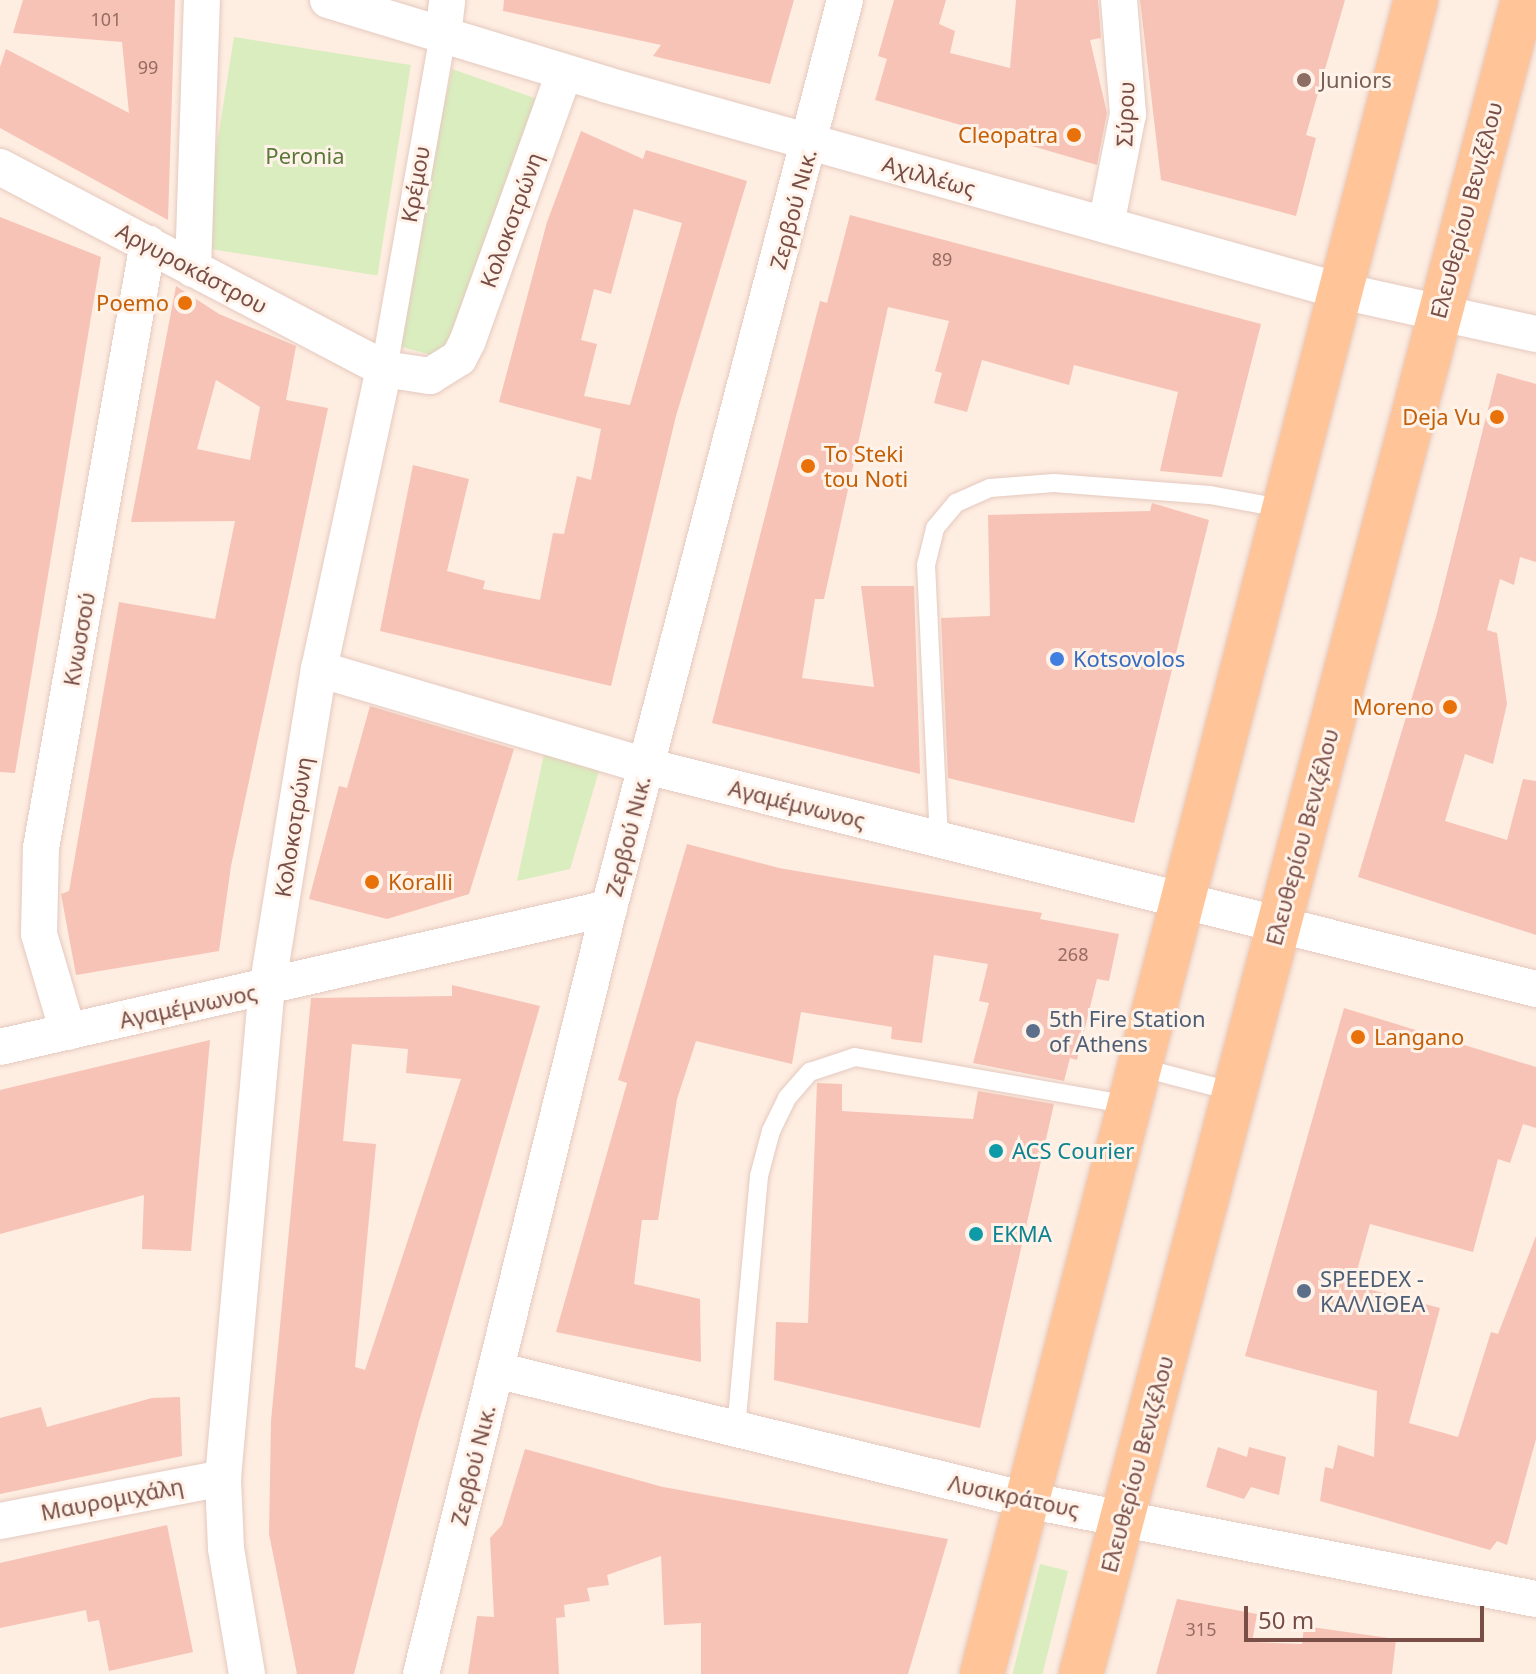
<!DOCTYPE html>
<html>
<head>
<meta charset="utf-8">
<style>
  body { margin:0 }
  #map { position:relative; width:1536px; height:1674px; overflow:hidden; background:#feede1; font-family:"Noto Sans",sans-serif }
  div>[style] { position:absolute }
  .green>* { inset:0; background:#daedbf; transform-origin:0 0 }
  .building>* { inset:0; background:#f6c3b6 }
  .roads { filter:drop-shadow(0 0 2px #e5c9bf) drop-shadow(0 0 2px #e5c9bf) }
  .service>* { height:18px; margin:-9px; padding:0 9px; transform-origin:9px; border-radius:9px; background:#fff }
  .pedestrian>* { height:26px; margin:-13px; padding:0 13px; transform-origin:13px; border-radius:13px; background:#fff }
  .minor>* { height:36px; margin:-18px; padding:0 18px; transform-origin:18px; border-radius:18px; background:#fff }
  .primary>* { height:44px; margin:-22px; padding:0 22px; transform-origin:22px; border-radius:22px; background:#ffc497 }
  .dots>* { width:22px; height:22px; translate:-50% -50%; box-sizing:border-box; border:4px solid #fff2e9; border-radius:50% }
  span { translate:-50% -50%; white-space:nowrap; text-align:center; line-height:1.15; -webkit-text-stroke:6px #fff2e9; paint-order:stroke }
  .number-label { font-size:18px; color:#986b62 }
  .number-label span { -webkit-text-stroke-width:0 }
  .education-label { font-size:22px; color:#785e54 }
  .left { translate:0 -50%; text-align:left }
  .street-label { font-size:22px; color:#784e46 }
  .food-label { font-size:22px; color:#c56008 }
  .right { translate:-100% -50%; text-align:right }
  .park-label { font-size:22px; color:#59793a }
  .shop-label { font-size:22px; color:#366cbe }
  .service-label { font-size:22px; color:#4e5e75 }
  .culture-label { font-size:22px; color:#0d838f }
  .scale { position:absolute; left:1244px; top:1606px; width:240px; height:36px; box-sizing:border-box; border:4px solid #784e46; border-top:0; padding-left:10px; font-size:24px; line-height:28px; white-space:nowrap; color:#784e46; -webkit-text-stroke:6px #fff2e9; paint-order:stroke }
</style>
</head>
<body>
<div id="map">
  <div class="green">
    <i style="left:234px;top:37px;width:179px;height:213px;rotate:9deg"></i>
    <i style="clip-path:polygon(452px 69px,546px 102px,443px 358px,394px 345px)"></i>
    <i style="clip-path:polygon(544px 754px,599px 771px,570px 869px,517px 881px)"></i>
    <i style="left:1040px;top:1564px;width:29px;height:113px;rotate:14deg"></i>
  </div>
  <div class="building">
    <i style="clip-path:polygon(23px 0,175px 0,168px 220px,0 128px,0 67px,6px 49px,129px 113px,122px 42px,13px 33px)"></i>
    <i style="clip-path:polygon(504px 0,794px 0,770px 84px,653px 56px,661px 45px,503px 11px)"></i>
    <i style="clip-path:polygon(894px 0,946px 0,939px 24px,955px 31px,950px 53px,1010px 68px,1016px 0,1098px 0,1101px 38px,1090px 40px,1107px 113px,1097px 165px,875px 100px,887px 59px,878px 56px)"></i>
    <i style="clip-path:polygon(1140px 0,1345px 0,1306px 135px,1316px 138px,1296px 216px,1161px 180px)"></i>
    <i style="clip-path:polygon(evenodd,581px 131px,643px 159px,646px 150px,747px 181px,676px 416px,611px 686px,380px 631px,413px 465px,469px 479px,447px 571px,485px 581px,483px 589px,540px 600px,553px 533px,564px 534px,577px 476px,591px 480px,601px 429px,499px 402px,547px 222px,581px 131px,634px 209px,682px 223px,630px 405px,584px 396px,597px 344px,581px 340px,594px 289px,611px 294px,634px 209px)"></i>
    <i style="clip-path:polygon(850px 215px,1261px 324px,1222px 477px,1160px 471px,1178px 392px,1074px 365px,1069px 385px,982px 360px,967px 412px,934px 403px,942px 373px,935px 371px,949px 321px,888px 307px,824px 599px,815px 599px,802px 678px,874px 687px,861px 586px,914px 586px,920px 774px,712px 723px,820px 301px,827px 303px)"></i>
    <i style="clip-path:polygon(0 217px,101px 257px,15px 773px,0 772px)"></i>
    <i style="clip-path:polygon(evenodd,176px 286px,219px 314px,296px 346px,286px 400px,328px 408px,231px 866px,219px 951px,76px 975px,61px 894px,69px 891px,119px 602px,215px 619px,235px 521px,131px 522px,176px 286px,216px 380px,260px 407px,250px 460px,197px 449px,216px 380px)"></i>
    <i style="clip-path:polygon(1497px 373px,1536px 384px,1536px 562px,1520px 557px,1514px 585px,1500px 579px,1487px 630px,1497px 633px,1507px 704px,1493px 764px,1465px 754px,1445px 821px,1507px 840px,1523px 779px,1536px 781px,1536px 935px,1358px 877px,1436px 617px)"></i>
    <i style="clip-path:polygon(1152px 503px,1209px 520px,1134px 823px,948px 778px,941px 618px,990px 616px,988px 515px,1150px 511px)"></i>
    <i style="clip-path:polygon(370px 706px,514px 749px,469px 894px,387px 919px,309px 899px,339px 786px,347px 788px)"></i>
    <i style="clip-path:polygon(687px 844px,779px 868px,1042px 913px,1040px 919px,1119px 934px,1109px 981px,1097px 979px,1077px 1060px,1070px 1058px,1064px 1081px,973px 1063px,989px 1003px,979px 1001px,988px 964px,934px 955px,922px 1043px,891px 1039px,892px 1027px,801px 1012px,792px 1064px,696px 1041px,677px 1099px,658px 1220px,642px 1220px,634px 1284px,700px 1299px,701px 1362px,556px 1332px,627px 1083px,618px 1080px)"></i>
    <i style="clip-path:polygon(evenodd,452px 985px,540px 1006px,418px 1425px,354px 1674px,297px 1674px,269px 1534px,271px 1421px,311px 998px,452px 996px,452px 985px,352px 1044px,408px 1049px,406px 1073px,461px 1079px,365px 1370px,355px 1367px,376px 1144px,343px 1141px,352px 1044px)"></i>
    <i style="clip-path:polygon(1344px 1008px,1536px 1067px,1536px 1128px,1523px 1124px,1510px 1163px,1498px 1159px,1473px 1252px,1370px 1224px,1353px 1285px,1440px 1308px,1409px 1423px,1458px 1437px,1491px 1332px,1498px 1334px,1536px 1236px,1536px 1439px,1507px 1545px,1497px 1541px,1490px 1550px,1320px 1501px,1325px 1467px,1333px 1469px,1338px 1445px,1374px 1457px,1377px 1391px,1245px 1356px)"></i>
    <i style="clip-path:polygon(210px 1040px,191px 1251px,142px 1249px,144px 1195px,0 1234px,0 1090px)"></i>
    <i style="clip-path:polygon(817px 1083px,842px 1084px,842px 1111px,973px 1119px,978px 1091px,1054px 1104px,980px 1428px,774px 1380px,776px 1322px,808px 1323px)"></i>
    <i style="clip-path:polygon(180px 1397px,182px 1456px,0 1494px,0 1418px,41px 1407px,47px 1427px,152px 1398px)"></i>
    <i style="clip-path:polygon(1218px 1447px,1247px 1457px,1249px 1447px,1286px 1457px,1279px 1495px,1251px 1487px,1244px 1499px,1206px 1487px)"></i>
    <i style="clip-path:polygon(525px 1449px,663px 1487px,948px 1539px,908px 1674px,701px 1674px,701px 1623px,664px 1625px,661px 1556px,607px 1575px,609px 1585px,587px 1588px,590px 1601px,564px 1605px,565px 1617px,556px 1618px,559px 1674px,468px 1674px,477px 1616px,494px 1617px,490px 1538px,502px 1525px)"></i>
    <i style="clip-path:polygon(167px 1525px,193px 1652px,109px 1671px,99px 1620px,88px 1622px,86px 1610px,0 1628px,0 1563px)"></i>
    <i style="clip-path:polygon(1177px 1599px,1257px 1614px,1252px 1642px,1302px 1644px,1304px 1626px,1396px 1639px,1392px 1674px,1156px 1674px)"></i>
  </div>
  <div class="roads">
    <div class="service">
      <i style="left:939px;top:840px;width:275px;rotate:-92.7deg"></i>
      <i style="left:926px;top:565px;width:38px;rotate:-76deg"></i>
      <i style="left:935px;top:528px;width:33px;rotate:-50deg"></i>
      <i style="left:956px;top:503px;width:37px;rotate:-24deg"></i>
      <i style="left:990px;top:488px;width:64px;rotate:-4.5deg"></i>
      <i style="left:1054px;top:483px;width:156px;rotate:4.4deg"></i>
      <i style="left:1210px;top:495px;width:71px;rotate:10.5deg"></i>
      <i style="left:1139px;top:1067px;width:98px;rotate:14.7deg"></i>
      <i style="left:736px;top:1429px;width:254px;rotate:-84.8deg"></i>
      <i style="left:759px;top:1176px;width:47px;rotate:-75.1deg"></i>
      <i style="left:771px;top:1131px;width:37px;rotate:-64deg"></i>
      <i style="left:787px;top:1098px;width:35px;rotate:-49deg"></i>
      <i style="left:810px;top:1072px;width:47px;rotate:-18.4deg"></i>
      <i style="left:855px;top:1057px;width:274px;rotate:9.9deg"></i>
    </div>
    <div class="pedestrian">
      <i style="left:384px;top:369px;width:339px;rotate:-80deg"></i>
    </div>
    <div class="minor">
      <i style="left:328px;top:0;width:292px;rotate:16.9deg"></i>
      <i style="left:607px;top:85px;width:758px;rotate:15.69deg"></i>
      <i style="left:1337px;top:290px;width:204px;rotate:12.5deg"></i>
      <i style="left:443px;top:35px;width:35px;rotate:-83deg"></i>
      <i style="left:0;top:167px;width:434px;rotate:27.7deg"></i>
      <i style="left:384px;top:369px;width:47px;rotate:8.7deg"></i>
      <i style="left:430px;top:376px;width:34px;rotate:-32deg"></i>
      <i style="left:459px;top:358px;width:20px;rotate:-63deg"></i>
      <i style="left:468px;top:340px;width:284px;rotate:-70.2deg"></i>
      <i style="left:1106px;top:225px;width:113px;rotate:-78.8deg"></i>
      <i style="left:1128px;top:114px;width:114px;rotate:-94.5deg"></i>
      <i style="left:193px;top:269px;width:269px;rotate:-88.1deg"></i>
      <i style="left:319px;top:669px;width:341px;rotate:16.5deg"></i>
      <i style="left:646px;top:766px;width:918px;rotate:14.07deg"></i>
      <i style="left:68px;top:1032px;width:102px;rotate:-106.5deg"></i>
      <i style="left:39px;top:934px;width:86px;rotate:-88.7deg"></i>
      <i style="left:41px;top:848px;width:614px;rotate:-79.97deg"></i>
      <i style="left:0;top:1047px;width:625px;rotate:-12.86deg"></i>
      <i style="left:496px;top:1370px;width:546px;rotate:13.78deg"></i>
      <i style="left:1026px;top:1500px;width:520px;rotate:10.99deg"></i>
      <i style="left:0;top:1521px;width:227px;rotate:-10.9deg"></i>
      <i style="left:247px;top:1674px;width:128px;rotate:-99.5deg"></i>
      <i style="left:226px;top:1548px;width:70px;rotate:-92.5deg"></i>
      <i style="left:223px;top:1478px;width:491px;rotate:-84.9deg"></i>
      <i style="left:267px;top:989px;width:324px;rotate:-80.8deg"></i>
      <i style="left:319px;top:669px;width:307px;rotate:-77.8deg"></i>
      <i style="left:421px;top:1674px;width:789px;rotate:-76.21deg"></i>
      <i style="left:609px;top:908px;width:938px;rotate:-75.43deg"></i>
    </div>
    <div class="primary">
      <i style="left:982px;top:1674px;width:1729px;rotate:-75.47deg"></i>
      <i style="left:1081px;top:1674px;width:1731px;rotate:-75.21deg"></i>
    </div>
  </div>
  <div class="dots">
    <i style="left:1304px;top:80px;background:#8d6e63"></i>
    <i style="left:1074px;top:135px;background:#e8710a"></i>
    <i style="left:185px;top:303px;background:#e8710a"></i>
    <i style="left:1497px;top:417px;background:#e8710a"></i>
    <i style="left:808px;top:466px;background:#e8710a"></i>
    <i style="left:1057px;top:659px;background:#3f7fe0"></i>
    <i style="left:1450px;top:707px;background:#e8710a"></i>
    <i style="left:372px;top:882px;background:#e8710a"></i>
    <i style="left:1033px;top:1031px;background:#5c6f8a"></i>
    <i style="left:1358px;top:1037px;background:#e8710a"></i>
    <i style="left:996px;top:1151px;background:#0f9aa8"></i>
    <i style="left:976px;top:1234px;background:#0f9aa8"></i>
    <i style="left:1304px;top:1291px;background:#5c6f8a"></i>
  </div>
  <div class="number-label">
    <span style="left:106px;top:19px">101</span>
    <span style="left:148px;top:67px">99</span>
    <span style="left:942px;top:259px">89</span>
    <span style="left:1073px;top:954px">268</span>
    <span style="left:1201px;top:1629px">315</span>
  </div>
  <div class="education-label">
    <span class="left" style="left:1320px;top:80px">Juniors</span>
  </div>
  <div class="street-label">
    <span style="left:1125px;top:114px;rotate:-88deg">Σύρου</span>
    <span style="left:929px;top:176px;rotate:16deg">Αχιλλέως</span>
    <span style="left:415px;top:184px;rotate:-80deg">Κρέμου</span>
    <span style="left:793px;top:209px;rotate:-75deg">Ζερβού Νικ.</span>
    <span style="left:1466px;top:210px;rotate:-75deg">Ελευθερίου Βενιζέλου</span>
    <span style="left:511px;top:220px;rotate:-70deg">Κολοκοτρώνη</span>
    <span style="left:192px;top:268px;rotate:28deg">Αργυροκάστρου</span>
    <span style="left:79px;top:639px;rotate:-80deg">Κνωσσού</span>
    <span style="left:797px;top:804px;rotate:14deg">Αγαμέμνωνος</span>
    <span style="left:293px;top:827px;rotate:-81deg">Κολοκοτρώνη</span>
    <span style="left:628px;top:836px;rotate:-76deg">Ζερβού Νικ.</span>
    <span style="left:1302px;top:837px;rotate:-75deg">Ελευθερίου Βενιζέλου</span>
    <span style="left:188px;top:1006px;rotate:-12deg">Αγαμέμνωνος</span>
    <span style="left:1137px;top:1464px;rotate:-75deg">Ελευθερίου Βενιζέλου</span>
    <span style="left:473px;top:1465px;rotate:-76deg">Ζερβού Νικ.</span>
    <span style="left:1014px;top:1496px;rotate:12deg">Λυσικράτους</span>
    <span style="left:112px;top:1499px;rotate:-11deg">Μαυρομιχάλη</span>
  </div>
  <div class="food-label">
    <span class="right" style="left:1058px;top:135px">Cleopatra</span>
    <span class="right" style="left:169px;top:303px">Poemo</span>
    <span class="right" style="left:1481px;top:417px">Deja Vu</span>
    <span class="left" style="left:824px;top:466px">To Steki<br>tou Noti</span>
    <span class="right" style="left:1434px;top:707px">Moreno</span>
    <span class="left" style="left:388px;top:882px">Koralli</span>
    <span class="left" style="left:1374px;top:1037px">Langano</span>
  </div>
  <div class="park-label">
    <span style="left:305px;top:156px">Peronia</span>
  </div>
  <div class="shop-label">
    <span class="left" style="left:1073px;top:659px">Kotsovolos</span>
  </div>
  <div class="service-label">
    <span class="left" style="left:1049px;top:1031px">5th Fire Station<br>of Athens</span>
    <span class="left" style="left:1320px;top:1291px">SPEEDEX -<br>ΚΑΛΛΙΘΕΑ</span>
  </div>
  <div class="culture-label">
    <span class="left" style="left:1012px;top:1151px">ACS Courier</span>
    <span class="left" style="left:992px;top:1234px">ΕΚΜΑ</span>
  </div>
  <div class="scale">50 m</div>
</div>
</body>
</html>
